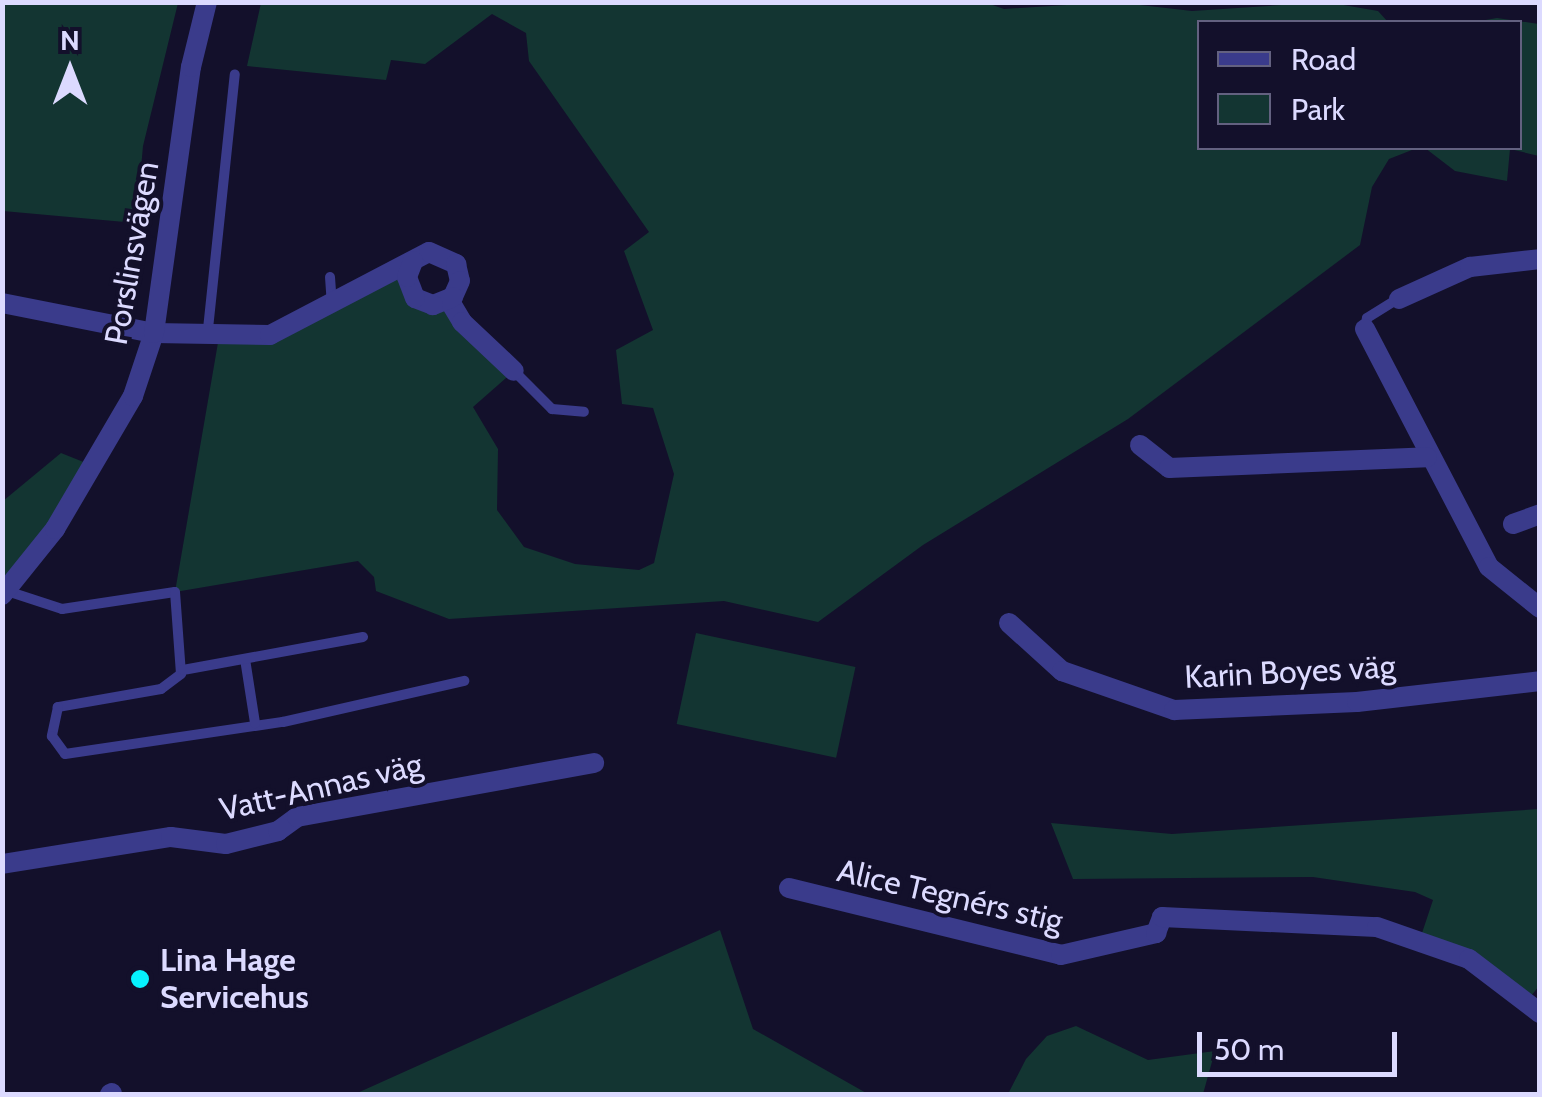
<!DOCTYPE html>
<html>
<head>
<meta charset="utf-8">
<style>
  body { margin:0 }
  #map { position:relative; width:1542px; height:1097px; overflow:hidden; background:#13102b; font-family:Cabin,sans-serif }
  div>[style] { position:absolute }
  .green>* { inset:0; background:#133532; transform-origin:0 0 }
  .lane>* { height:10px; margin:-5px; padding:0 5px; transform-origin:5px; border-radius:5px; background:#3a3b8b }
  .street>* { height:20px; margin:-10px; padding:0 10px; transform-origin:10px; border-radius:10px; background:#3a3b8b }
  .dots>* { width:28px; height:28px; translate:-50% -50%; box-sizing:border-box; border:5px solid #13102b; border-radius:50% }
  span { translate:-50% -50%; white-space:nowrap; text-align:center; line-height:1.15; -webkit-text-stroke:8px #13102b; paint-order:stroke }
  .street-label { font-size:32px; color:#dcdaff }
  .poi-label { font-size:32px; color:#dcdaff; font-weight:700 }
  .left { translate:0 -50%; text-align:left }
  .frame { position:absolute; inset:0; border:5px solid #dcdaff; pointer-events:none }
  .legend { position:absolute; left:1197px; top:20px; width:325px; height:130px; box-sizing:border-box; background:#13102b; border:2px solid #636180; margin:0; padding:12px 18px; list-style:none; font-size:30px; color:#dcdaff }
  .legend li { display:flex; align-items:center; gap:20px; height:50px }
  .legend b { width:50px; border:2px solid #636180 }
  .north { position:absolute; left:20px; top:20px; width:100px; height:100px; -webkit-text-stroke:8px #13102b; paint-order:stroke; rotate:0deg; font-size:28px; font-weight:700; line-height:40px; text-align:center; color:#dcdaff }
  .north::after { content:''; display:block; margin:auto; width:35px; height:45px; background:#dcdaff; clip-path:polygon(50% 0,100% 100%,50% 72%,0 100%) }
  .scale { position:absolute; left:1197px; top:1032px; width:200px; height:45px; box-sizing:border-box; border:5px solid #dcdaff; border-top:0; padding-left:12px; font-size:30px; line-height:35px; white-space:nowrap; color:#dcdaff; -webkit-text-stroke:8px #13102b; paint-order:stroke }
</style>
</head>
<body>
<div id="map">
  <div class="green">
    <i style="clip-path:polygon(984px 2px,1004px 9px,1114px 2px,1192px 11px,1326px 2px,1378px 11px,1388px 22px,1200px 22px,1200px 148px,1417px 148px,1389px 159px,1372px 187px,1360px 245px,1128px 419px,923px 545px,818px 622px,724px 601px,449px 619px,376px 591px,374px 577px,358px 561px,175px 592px,220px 331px,270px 334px,373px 277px,407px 277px,514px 371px,473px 407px,498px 449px,497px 510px,524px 547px,575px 564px,639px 570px,654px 563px,674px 474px,653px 408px,622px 404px,616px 350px,653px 330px,624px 251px,649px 232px,529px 61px,526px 33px,492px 14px,425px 64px,391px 60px,386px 80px,247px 66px,261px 3px)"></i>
    <i style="clip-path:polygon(2px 3px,178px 3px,143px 146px,136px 223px,3px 211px)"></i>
    <i style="clip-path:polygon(1497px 18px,1539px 24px,1539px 156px,1510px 149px,1507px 181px,1455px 171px,1425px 148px,1520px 148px,1520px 22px,1474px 22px)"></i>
    <i style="clip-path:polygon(61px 453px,96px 467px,3px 595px,3px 501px)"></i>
    <i style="left:696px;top:633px;width:163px;height:93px;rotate:12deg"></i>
    <i style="clip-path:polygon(1539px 809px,1539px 986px,1527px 1001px,1420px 939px,1433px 900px,1415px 892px,1313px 877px,1073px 879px,1051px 823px,1172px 834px)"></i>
    <i style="clip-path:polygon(720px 930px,753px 1029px,868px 1094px,355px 1094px)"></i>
    <i style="clip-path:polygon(1076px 1026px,1148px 1060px,1215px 1051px,1203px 1094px,1008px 1094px,1026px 1059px,1047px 1036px)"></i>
  </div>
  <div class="lane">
    <i style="left:330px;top:277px;width:27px;rotate:86deg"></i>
    <i style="left:208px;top:329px;width:256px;rotate:-84deg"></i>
    <i style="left:1365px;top:329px;width:11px;rotate:-80deg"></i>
    <i style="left:1367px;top:318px;width:36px;rotate:-32deg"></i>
    <i style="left:514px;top:371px;width:54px;rotate:45deg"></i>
    <i style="left:552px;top:409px;width:32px;rotate:5deg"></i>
    <i style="left:7px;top:591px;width:58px;rotate:18.1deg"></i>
    <i style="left:62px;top:609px;width:114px;rotate:-8.6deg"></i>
    <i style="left:175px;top:592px;width:82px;rotate:85.8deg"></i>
    <i style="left:181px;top:674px;width:25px;rotate:143deg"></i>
    <i style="left:161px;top:689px;width:105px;rotate:170.1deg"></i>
    <i style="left:58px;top:707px;width:30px;rotate:102deg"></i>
    <i style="left:52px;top:736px;width:22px;rotate:54deg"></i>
    <i style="left:65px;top:754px;width:220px;rotate:-8.4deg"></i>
    <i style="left:283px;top:722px;width:186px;rotate:-12.8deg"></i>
    <i style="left:245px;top:659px;width:65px;rotate:81.1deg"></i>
    <i style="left:183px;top:670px;width:183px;rotate:-10.4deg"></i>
  </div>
  <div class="street">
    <i style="left:1399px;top:299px;width:78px;rotate:-24.3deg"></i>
    <i style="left:1470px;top:267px;width:70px;rotate:-6.5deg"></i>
    <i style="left:449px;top:300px;width:26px;rotate:59deg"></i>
    <i style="left:462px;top:322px;width:71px;rotate:43.3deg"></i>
    <i style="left:2px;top:303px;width:155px;rotate:11.2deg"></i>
    <i style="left:154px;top:333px;width:116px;rotate:1deg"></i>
    <i style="left:270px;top:335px;width:179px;rotate:-27.6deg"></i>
    <i style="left:429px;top:252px;width:30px;rotate:24deg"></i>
    <i style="left:456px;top:264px;width:17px;rotate:77deg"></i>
    <i style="left:460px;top:281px;width:17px;rotate:114deg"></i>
    <i style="left:453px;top:297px;width:22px;rotate:158deg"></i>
    <i style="left:433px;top:305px;width:19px;rotate:-159deg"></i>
    <i style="left:415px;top:298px;width:22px;rotate:-111deg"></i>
    <i style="left:407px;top:277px;width:17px;rotate:-69deg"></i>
    <i style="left:1365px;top:329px;width:268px;rotate:62.5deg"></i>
    <i style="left:1489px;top:567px;width:65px;rotate:38.8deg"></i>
    <i style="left:1140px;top:445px;width:37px;rotate:38deg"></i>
    <i style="left:1169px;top:468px;width:258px;rotate:-2.4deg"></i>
    <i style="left:1513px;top:524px;width:29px;rotate:-20deg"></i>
    <i style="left:2px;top:595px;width:85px;rotate:-51.2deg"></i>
    <i style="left:55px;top:529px;width:154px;rotate:-59.6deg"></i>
    <i style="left:133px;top:396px;width:66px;rotate:-71.6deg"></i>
    <i style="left:154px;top:333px;width:269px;rotate:-82.1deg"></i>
    <i style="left:191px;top:67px;width:67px;rotate:-76.2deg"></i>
    <i style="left:1009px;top:623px;width:72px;rotate:42.2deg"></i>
    <i style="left:1062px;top:671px;width:119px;rotate:19.2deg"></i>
    <i style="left:1174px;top:710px;width:183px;rotate:-2.5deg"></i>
    <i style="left:1357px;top:702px;width:184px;rotate:-6.5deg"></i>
    <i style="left:2px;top:864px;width:171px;rotate:-9.1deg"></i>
    <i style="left:171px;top:837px;width:55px;rotate:7.3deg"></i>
    <i style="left:226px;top:844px;width:54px;rotate:-14deg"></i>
    <i style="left:278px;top:831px;width:24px;rotate:-36deg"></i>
    <i style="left:297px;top:817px;width:302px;rotate:-10.3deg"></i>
    <i style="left:789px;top:888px;width:280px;rotate:13.8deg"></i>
    <i style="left:1061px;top:955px;width:98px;rotate:-13deg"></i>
    <i style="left:1156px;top:933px;width:17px;rotate:-69deg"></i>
    <i style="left:1162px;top:917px;width:215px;rotate:2.7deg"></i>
    <i style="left:1377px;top:927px;width:97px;rotate:19.2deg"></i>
    <i style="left:1469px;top:959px;width:89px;rotate:37.3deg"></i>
    <i style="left:110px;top:1094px;width:2px;rotate:-27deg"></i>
  </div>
  <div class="dots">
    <i style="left:140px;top:979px;background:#06f2ff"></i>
  </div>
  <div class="street-label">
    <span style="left:132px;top:253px;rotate:-80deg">Porslinsvägen</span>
    <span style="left:1290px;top:672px;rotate:-3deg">Karin Boyes väg</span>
    <span style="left:321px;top:787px;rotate:-13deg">Vatt-Annas väg</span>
    <span style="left:950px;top:896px;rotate:13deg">Alice Tegnérs stig</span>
  </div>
  <div class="poi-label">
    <span class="left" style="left:160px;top:979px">Lina Hage<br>Servicehus</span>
  </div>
  <div class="frame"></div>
  <ul class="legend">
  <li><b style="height:12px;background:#3a3b8b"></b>Road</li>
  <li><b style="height:28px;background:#133532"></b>Park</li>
  </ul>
  <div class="north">N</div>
  <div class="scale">50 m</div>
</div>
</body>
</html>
